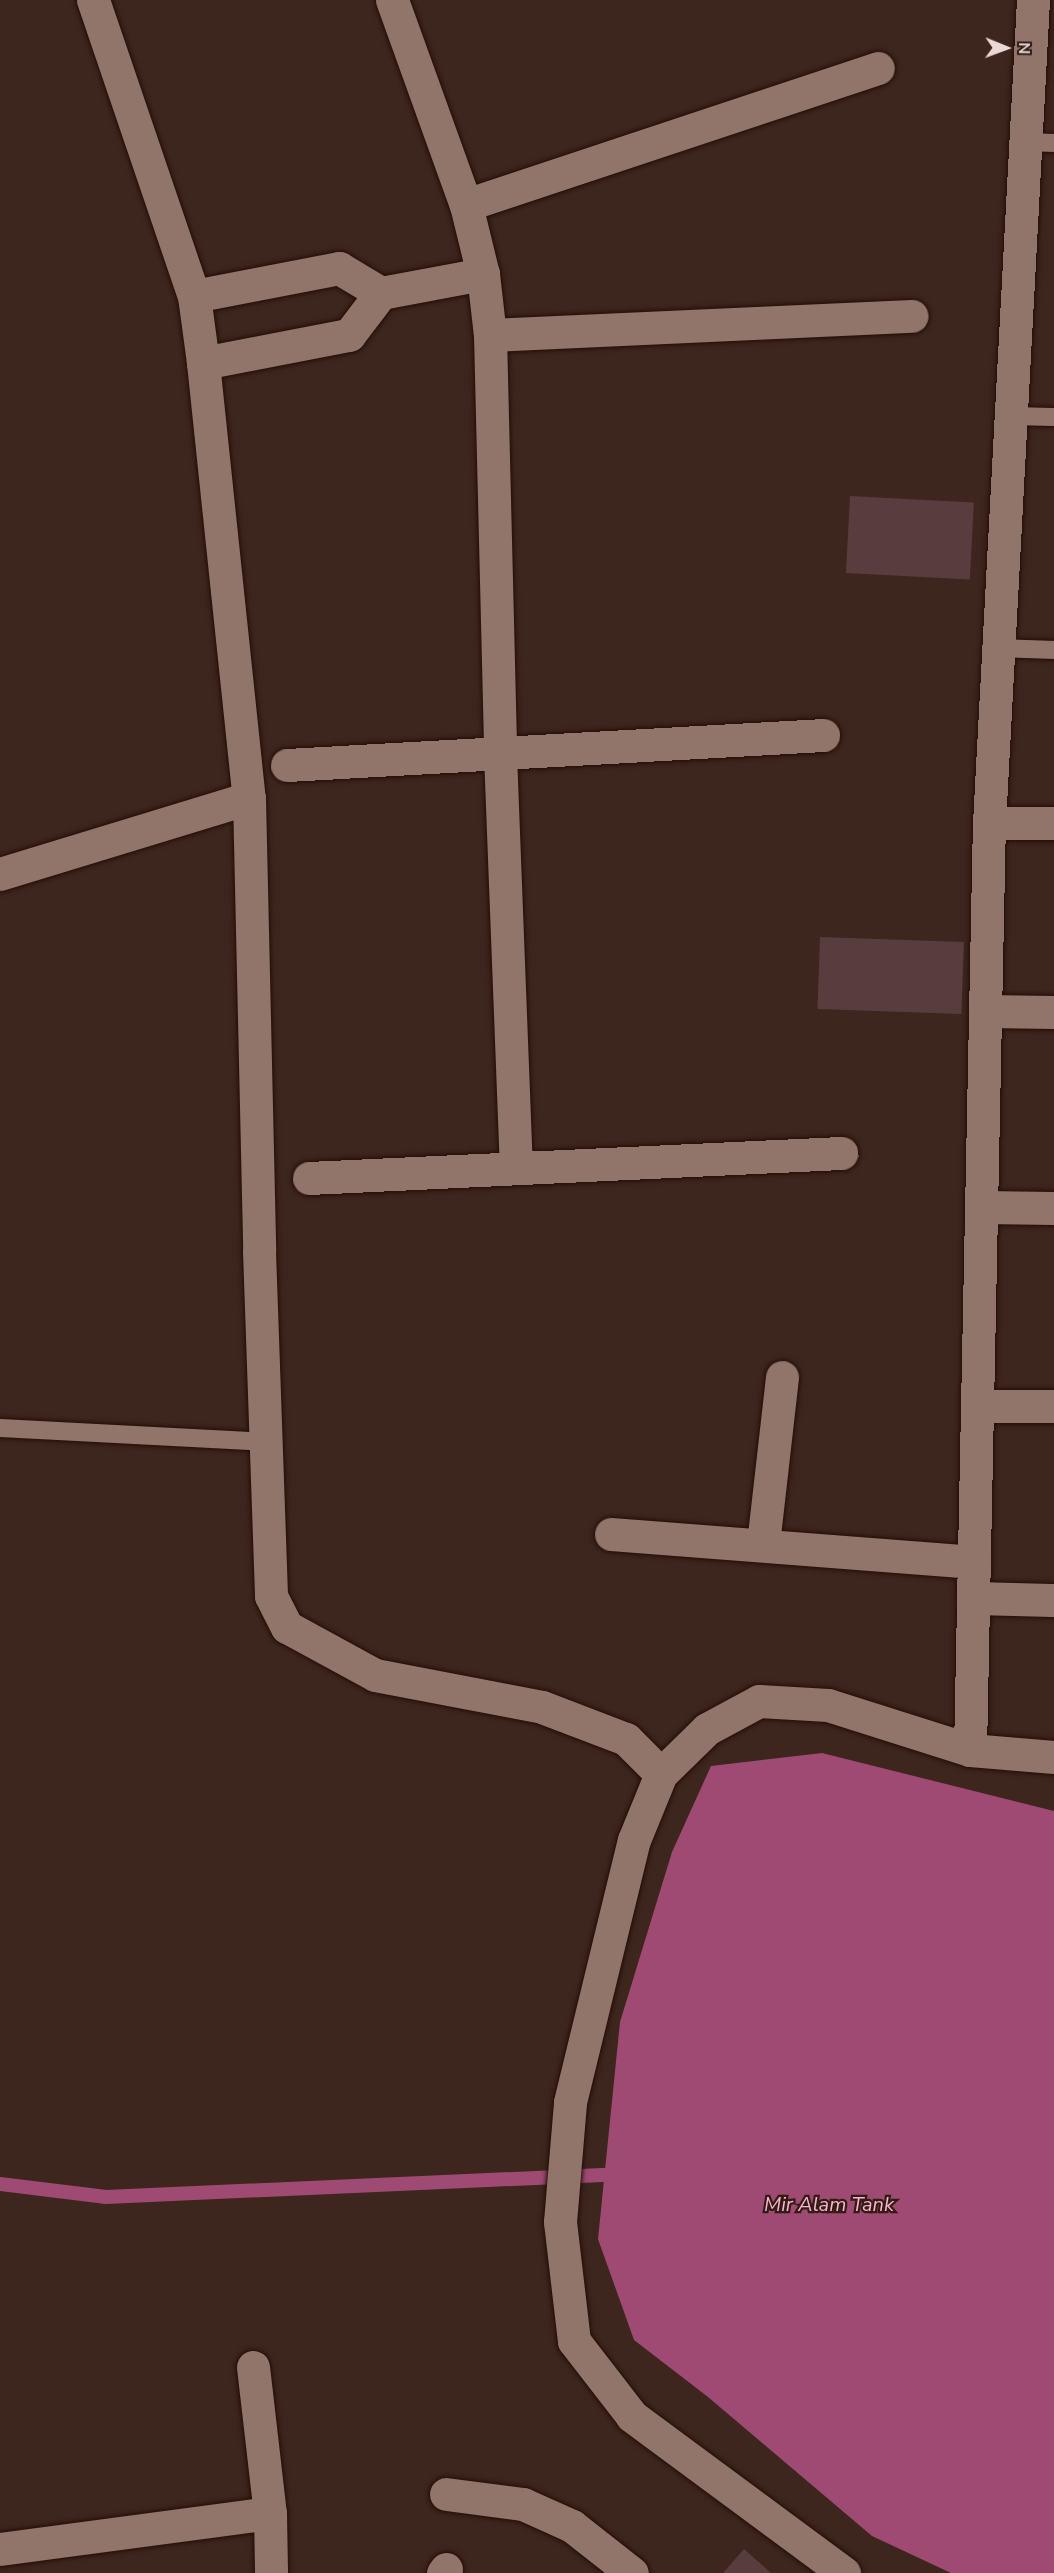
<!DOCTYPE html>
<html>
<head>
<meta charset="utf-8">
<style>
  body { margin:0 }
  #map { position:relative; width:1054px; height:2573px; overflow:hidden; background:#3d261e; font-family:"Nunito Sans",sans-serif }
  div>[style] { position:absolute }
  .water>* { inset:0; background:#9e4a72 }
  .stream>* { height:14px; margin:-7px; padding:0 7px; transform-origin:7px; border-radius:7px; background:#9e4a72 }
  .building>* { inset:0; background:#583d3e; transform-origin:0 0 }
  .roads { filter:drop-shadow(0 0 2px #230e07) drop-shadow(0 0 2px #230e07) }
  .lane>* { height:18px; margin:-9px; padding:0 9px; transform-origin:9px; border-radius:9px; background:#91756b }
  .street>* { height:33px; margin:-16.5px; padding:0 16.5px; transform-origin:16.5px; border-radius:16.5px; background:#91756b }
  span { translate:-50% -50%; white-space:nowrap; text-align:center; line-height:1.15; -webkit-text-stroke:4.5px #321c14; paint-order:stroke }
  .water-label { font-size:20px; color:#f9b2d0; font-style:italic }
  .north { position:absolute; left:976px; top:18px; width:60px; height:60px; -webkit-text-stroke:4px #321c14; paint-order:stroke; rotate:91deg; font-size:16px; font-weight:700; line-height:24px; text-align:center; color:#eadad5 }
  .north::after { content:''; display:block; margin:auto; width:21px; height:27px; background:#eadad5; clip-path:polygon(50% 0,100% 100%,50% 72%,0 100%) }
</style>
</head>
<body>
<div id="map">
  <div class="water">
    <i style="clip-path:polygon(822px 1753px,1054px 1811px,1054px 2573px,951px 2573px,872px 2536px,708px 2397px,634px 2340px,598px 2239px,620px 2022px,672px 1852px,711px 1766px)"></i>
  </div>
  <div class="stream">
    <i style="left:0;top:2184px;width:107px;rotate:7deg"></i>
    <i style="left:106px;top:2197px;width:519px;rotate:-2.54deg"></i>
  </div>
  <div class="building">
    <i style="left:850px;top:496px;width:124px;height:77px;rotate:3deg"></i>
    <i style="left:820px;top:937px;width:144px;height:72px;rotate:2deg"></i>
    <i style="clip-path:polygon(744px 2549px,771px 2573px,723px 2573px)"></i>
  </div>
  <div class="roads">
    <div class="lane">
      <i style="left:1025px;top:142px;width:29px;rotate:2deg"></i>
      <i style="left:1011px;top:416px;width:43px;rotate:1.3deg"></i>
      <i style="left:998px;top:648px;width:56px;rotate:2deg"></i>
      <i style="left:0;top:1428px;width:265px;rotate:3deg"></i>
    </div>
    <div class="street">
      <i style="left:93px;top:0;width:313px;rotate:71.2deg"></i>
      <i style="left:194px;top:296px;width:68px;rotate:82.3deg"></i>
      <i style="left:203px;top:363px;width:437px;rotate:84deg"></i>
      <i style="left:249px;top:798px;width:453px;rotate:88.7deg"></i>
      <i style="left:259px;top:1251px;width:345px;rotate:88deg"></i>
      <i style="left:271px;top:1596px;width:35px;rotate:63deg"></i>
      <i style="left:287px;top:1627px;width:100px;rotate:28.6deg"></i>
      <i style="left:375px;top:1675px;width:170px;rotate:10.8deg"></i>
      <i style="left:542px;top:1707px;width:90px;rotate:20.9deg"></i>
      <i style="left:626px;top:1739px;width:49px;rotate:45deg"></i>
      <i style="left:392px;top:0;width:218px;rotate:70.2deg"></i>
      <i style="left:466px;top:205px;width:71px;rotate:76.2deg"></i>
      <i style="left:483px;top:274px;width:61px;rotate:83.5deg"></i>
      <i style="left:490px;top:335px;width:419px;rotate:88.6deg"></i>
      <i style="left:500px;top:754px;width:414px;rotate:87.8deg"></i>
      <i style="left:466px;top:205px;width:434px;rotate:-18.4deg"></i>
      <i style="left:194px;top:296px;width:148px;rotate:-10.9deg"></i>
      <i style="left:339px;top:268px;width:49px;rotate:30.8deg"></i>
      <i style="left:381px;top:293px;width:104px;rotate:-10.6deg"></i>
      <i style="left:490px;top:335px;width:422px;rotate:-2.6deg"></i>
      <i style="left:203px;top:363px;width:149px;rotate:-10.9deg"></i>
      <i style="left:349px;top:335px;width:53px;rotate:-52.7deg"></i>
      <i style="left:287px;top:765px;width:537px;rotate:-3.2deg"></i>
      <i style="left:989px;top:823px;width:65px"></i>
      <i style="left:0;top:874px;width:260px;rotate:-17deg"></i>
      <i style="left:985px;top:1011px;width:69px;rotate:0.8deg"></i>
      <i style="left:309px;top:1178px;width:533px;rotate:-2.69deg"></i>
      <i style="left:982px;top:1207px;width:72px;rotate:0.8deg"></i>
      <i style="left:977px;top:1406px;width:77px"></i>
      <i style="left:611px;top:1534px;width:364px;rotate:4.4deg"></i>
      <i style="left:763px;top:1544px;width:168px;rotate:-83.5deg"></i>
      <i style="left:973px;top:1598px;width:81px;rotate:1.4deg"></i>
      <i style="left:970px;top:1750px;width:927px;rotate:-88.83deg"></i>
      <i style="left:989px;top:823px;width:824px;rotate:-86.94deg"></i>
      <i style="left:253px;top:2367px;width:147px;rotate:83.4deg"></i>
      <i style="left:270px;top:2513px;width:60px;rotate:89deg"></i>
      <i style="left:446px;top:2494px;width:78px;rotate:7.4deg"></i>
      <i style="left:523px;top:2504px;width:54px;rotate:24.2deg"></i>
      <i style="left:572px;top:2526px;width:76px;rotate:38.1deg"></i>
      <i style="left:0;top:2549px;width:272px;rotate:-7.6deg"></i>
      <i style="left:443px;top:2573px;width:5px;rotate:-53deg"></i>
      <i style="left:844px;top:2573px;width:264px;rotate:-143.5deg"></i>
      <i style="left:632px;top:2416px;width:95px;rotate:-127.7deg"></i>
      <i style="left:574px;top:2341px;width:120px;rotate:-96.7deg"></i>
      <i style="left:560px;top:2222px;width:120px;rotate:-85.2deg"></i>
      <i style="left:570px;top:2102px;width:270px;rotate:-76.3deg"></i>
      <i style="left:634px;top:1840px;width:71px;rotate:-67.8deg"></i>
      <i style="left:661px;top:1774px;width:64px;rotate:-44.4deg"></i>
      <i style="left:707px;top:1729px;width:59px;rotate:-28.3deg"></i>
      <i style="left:759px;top:1701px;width:69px;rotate:3.3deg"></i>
      <i style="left:828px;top:1705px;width:149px;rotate:17.6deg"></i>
      <i style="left:970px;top:1750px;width:84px;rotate:4.8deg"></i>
    </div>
  </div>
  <div class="water-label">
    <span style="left:829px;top:2204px">Mir Alam Tank</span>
  </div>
  <div class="north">N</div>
</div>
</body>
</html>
